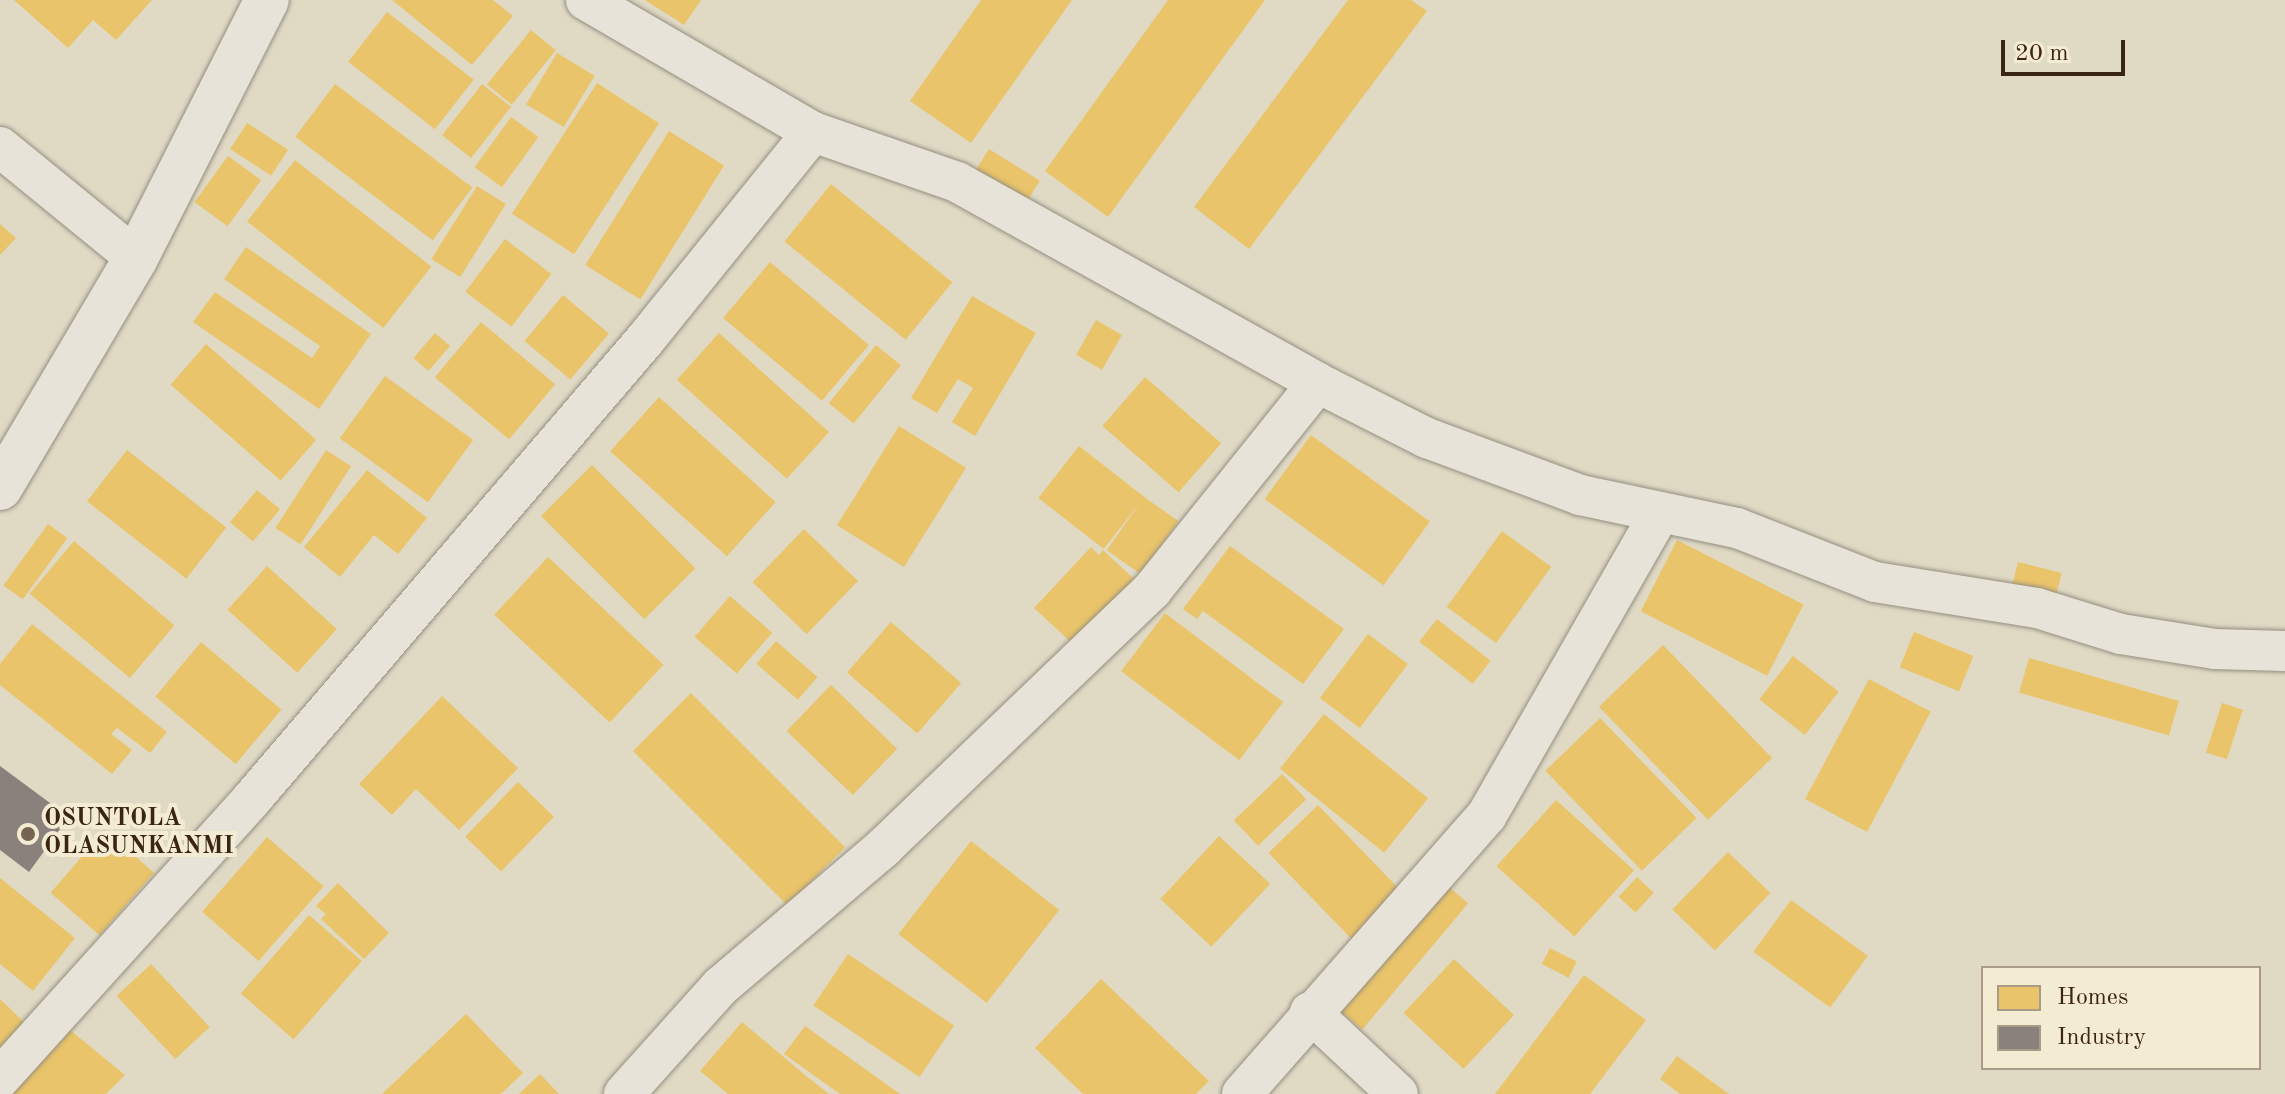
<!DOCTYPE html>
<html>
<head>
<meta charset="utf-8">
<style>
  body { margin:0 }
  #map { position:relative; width:2285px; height:1094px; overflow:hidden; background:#e0dac5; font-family:"Old Standard TT",serif }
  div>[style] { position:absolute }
  .homes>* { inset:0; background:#e9c46a; transform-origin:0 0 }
  .industry>* { inset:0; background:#8a817c }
  .roads { filter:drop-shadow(0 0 2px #958f81) drop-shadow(0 0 2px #958f81) }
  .minor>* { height:40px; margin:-20px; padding:0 20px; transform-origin:20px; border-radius:20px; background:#e7e3d9 }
  .secondary>* { height:44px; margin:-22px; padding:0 22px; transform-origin:22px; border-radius:22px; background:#e7e3d9 }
  .dots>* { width:22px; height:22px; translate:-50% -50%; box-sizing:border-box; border:4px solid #f3ebd2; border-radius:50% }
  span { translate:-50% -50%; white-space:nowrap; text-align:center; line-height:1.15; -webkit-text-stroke:8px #f3ebd2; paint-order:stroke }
  .poi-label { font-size:24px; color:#3a2413; font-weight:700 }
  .left { translate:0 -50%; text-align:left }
  .legend { position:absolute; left:1981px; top:966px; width:280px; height:104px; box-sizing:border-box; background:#f3ebd2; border:2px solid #a99b86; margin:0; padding:10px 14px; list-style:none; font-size:24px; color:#3a2413 }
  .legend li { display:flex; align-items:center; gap:16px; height:40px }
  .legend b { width:40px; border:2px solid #a99b86 }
  .scale { position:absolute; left:2001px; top:40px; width:124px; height:36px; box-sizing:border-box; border:4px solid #3a2413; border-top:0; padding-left:10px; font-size:24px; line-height:28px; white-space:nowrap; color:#3a2413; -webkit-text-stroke:6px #f3ebd2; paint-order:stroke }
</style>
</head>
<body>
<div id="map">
  <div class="homes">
    <i style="clip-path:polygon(14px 0,152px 0,116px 40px,93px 20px,68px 48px)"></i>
    <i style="clip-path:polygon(392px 0,493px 0,513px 16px,472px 65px)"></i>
    <i style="clip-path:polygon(645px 0,701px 0,684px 25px)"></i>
    <i style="clip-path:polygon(981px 0,1072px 0,971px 143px,910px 101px)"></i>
    <i style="clip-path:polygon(1168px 0,1265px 0,1108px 217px,1045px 171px)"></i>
    <i style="clip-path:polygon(1348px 0,1411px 0,1427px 11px,1249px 249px,1194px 207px)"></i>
    <i style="left:387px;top:12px;width:110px;height:63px;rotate:38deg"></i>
    <i style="left:531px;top:30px;width:32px;height:70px;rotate:39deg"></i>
    <i style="left:557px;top:53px;width:44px;height:60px;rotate:31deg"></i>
    <i style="left:597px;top:83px;width:74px;height:156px;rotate:33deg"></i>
    <i style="left:335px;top:84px;width:172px;height:66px;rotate:37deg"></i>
    <i style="left:482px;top:84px;width:37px;height:65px;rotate:38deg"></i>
    <i style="left:511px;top:117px;width:34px;height:62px;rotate:36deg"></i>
    <i style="left:247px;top:123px;width:49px;height:31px;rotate:33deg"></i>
    <i style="left:669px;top:131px;width:65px;height:158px;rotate:32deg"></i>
    <i style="left:989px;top:149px;width:60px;height:30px;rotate:32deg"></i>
    <i style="left:228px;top:156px;width:41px;height:57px;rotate:36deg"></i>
    <i style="left:295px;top:160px;width:173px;height:78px;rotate:38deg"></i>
    <i style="left:831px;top:184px;width:156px;height:74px;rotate:39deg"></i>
    <i style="left:477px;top:186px;width:34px;height:86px;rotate:32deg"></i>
    <i style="clip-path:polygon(0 224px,16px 238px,0 255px)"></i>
    <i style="left:505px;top:239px;width:58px;height:66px;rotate:37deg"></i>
    <i style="clip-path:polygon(246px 247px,371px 334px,319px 409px,193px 322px,215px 292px,312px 358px,320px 346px,224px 279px)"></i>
    <i style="left:770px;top:262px;width:129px;height:73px;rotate:40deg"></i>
    <i style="left:563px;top:295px;width:60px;height:60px;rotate:40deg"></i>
    <i style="clip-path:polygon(972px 296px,1036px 333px,975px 436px,952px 422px,973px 388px,958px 379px,937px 413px,911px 398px)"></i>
    <i style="left:1096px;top:320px;width:30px;height:40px;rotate:30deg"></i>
    <i style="left:481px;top:322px;width:97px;height:72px;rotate:40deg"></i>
    <i style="left:435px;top:333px;width:20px;height:33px;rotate:41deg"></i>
    <i style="left:719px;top:333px;width:148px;height:63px;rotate:42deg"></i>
    <i style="left:206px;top:344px;width:146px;height:54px;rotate:41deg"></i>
    <i style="left:876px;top:345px;width:32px;height:75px;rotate:39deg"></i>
    <i style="left:385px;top:376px;width:109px;height:77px;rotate:36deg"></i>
    <i style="left:1145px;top:377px;width:101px;height:65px;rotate:41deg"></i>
    <i style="left:659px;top:397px;width:157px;height:73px;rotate:42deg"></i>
    <i style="left:899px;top:426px;width:79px;height:117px;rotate:32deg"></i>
    <i style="left:1311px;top:435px;width:147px;height:79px;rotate:36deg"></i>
    <i style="left:1079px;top:446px;width:83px;height:66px;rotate:38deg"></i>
    <i style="left:127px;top:450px;width:126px;height:65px;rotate:38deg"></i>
    <i style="left:326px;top:450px;width:30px;height:93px;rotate:33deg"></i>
    <i style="left:592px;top:465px;width:146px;height:72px;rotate:45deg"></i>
    <i style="clip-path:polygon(367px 470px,427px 518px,398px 554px,374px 535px,340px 577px,304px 547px)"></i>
    <i style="left:257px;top:490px;width:30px;height:42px;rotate:40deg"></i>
    <i style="left:1144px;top:497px;width:42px;height:65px;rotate:35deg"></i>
    <i style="left:48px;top:524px;width:24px;height:76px;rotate:36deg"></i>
    <i style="left:804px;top:529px;width:75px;height:74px;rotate:44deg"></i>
    <i style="left:1502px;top:531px;width:61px;height:94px;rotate:36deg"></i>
    <i style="left:1677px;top:540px;width:142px;height:80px;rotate:27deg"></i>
    <i style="left:74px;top:541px;width:131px;height:69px;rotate:40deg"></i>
    <i style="clip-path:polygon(1230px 546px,1344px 629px,1303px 684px,1203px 611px,1197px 619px,1183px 609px)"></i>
    <i style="clip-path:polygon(1091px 547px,1099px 555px,1103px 550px,1134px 579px,1073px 644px,1034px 608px)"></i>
    <i style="left:548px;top:557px;width:158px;height:79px;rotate:43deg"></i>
    <i style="left:2018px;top:562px;width:45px;height:31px;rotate:14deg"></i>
    <i style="left:267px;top:566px;width:94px;height:59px;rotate:42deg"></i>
    <i style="left:730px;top:596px;width:56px;height:54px;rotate:41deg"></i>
    <i style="left:1165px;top:613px;width:148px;height:73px;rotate:37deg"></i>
    <i style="left:1437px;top:619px;width:68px;height:29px;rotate:38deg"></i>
    <i style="left:891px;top:622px;width:93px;height:67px;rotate:41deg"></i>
    <i style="clip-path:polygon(32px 624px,167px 732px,150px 753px,117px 728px,111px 734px,132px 750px,112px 774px,0 685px,0 664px)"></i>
    <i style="left:1914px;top:632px;width:64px;height:38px;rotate:22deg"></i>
    <i style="left:1368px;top:634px;width:50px;height:80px;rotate:37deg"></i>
    <i style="left:776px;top:641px;width:55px;height:30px;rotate:41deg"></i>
    <i style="left:201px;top:642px;width:105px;height:71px;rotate:40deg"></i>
    <i style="left:1663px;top:645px;width:157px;height:89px;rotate:46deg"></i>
    <i style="left:1793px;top:656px;width:58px;height:55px;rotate:38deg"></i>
    <i style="left:2029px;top:658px;width:156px;height:36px;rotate:16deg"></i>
    <i style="left:1869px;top:679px;width:70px;height:136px;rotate:28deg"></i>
    <i style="left:831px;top:685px;width:92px;height:64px;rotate:44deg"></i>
    <i style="left:691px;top:693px;width:218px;height:82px;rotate:45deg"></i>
    <i style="clip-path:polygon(442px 696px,518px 768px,459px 830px,416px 789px,392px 815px,359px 784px)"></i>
    <i style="left:2222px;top:703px;width:22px;height:52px;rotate:18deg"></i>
    <i style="left:1324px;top:714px;width:134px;height:70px;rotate:39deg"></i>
    <i style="left:1600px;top:718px;width:139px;height:76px;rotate:46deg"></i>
    <i style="left:1282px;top:774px;width:35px;height:67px;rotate:46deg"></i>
    <i style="left:518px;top:782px;width:50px;height:76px;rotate:44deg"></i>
    <i style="left:1556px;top:800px;width:105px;height:89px;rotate:42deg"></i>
    <i style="left:1318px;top:805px;width:120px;height:69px;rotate:46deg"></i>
    <i style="left:105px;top:830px;width:65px;height:83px;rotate:41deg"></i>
    <i style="left:1219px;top:836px;width:70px;height:86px;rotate:43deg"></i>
    <i style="left:267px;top:837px;width:75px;height:99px;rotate:41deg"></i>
    <i style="left:971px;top:841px;width:112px;height:118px;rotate:38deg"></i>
    <i style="left:1728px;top:852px;width:59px;height:80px;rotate:44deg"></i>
    <i style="left:1637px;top:877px;width:23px;height:27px;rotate:43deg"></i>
    <i style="clip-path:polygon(0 878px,75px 938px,33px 991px,0 964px)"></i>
    <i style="left:1443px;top:882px;width:33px;height:165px;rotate:40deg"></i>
    <i style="clip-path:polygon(338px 883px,389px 933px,364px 959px,321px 919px,326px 914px,316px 906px)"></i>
    <i style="left:1791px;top:900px;width:95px;height:64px;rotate:36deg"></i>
    <i style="left:309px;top:915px;width:70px;height:104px;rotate:41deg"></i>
    <i style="left:1550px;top:948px;width:30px;height:18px;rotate:27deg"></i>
    <i style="left:848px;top:954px;width:128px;height:62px;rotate:34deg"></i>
    <i style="left:1454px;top:959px;width:82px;height:74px;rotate:43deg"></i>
    <i style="left:151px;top:964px;width:86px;height:47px;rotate:47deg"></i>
    <i style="clip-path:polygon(1584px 975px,1646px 1020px,1590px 1094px,1495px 1094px)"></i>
    <i style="clip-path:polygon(1101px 979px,1209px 1081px,1196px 1094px,1083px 1094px,1035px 1048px)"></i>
    <i style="clip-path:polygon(0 999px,28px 1026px,0 1055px)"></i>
    <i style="clip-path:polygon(466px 1014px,523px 1073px,501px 1094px,382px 1094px)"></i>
    <i style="clip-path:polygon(742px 1022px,805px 1075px,829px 1094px,728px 1094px,700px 1071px)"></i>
    <i style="clip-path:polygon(805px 1026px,833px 1046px,900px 1094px,840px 1094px,784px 1054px)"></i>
    <i style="clip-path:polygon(70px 1030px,125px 1075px,106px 1094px,8px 1094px)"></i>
    <i style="clip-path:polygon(1677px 1056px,1729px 1094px,1680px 1094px,1660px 1079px)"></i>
    <i style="clip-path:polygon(540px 1074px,559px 1094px,519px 1094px)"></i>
  </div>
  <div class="industry">
    <i style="clip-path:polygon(0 766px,69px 817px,29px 872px,0 850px)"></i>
  </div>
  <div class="roads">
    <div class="minor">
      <i style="left:586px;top:0;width:263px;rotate:30.2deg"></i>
      <i style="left:813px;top:132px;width:152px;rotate:19.1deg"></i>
      <i style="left:957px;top:182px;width:413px;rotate:29.1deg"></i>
      <i style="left:1318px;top:383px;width:122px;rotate:26.8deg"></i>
      <i style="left:1427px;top:438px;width:163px;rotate:20.4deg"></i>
      <i style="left:1580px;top:495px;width:160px;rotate:11.9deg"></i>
      <i style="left:1737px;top:528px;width:148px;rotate:21.4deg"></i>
      <i style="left:1875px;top:582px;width:164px;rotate:9.1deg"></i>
      <i style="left:2037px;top:608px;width:88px;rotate:17.2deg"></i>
      <i style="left:2121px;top:634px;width:95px;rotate:9.1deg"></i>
      <i style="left:2215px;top:649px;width:70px;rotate:1.6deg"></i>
      <i style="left:0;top:147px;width:176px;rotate:39.2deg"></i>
      <i style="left:1310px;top:1012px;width:120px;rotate:43deg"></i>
      <i style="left:0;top:1078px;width:375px;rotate:-47.9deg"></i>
      <i style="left:251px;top:800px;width:606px;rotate:-49.42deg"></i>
      <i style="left:645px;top:340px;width:267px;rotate:-51.1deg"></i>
      <i style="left:624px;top:1094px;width:145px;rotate:-48.1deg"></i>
      <i style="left:721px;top:986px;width:213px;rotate:-40.4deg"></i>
      <i style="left:883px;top:848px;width:373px;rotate:-43.8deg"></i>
      <i style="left:1152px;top:590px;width:265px;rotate:-51.3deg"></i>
      <i style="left:1242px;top:1094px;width:371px;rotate:-48.7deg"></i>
      <i style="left:1487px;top:815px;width:346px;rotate:-60.2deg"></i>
    </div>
    <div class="secondary">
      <i style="left:0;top:488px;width:267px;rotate:-59.4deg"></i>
      <i style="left:136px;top:258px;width:289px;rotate:-63.1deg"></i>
    </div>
  </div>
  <div class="dots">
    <i style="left:28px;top:834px;background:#746451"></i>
  </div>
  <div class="poi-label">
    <span class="left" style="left:44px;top:834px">OSUNTOLA<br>OLASUNKANMI</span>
  </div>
  <ul class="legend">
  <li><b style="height:22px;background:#e9c46a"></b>Homes</li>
  <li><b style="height:22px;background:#8a817c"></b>Industry</li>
  </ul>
  <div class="scale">20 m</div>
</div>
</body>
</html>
